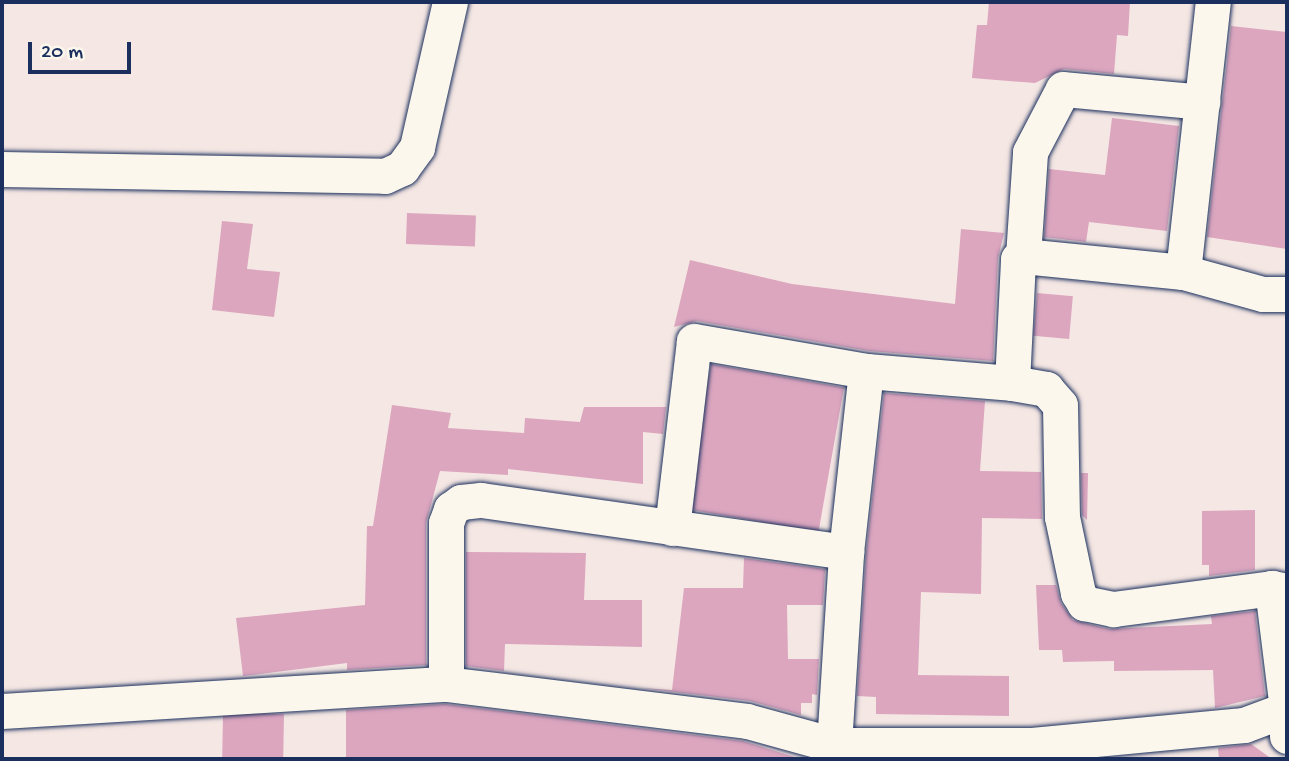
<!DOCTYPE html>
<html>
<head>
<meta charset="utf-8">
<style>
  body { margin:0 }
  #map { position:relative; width:1289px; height:761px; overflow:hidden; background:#f5e7e3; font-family:"Gochi Hand",sans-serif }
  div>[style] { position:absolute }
  .building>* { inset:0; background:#dca6bf; transform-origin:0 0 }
  .roads { filter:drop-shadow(0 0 2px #1b2f5e) drop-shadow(0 0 2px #1b2f5e) }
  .street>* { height:35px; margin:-17.5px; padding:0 17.5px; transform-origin:17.5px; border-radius:17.5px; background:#fbf7ec }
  span { translate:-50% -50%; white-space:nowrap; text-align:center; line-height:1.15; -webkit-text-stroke:7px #fbf7ec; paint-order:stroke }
  .frame { position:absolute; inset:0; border:4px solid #1b2f5e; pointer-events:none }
  .scale { position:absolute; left:28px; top:42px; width:103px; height:32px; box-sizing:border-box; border:4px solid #1b2f5e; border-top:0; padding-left:9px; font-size:21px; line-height:24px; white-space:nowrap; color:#1b2f5e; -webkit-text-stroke:5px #fbf7ec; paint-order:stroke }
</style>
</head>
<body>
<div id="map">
  <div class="building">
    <i style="clip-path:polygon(989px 2px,1130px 2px,1128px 36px,1117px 35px,1114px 74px,1064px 69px,1035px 83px,972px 78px,977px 25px,987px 25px)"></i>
    <i style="clip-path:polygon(1231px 26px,1287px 32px,1287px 249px,1207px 237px)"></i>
    <i style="clip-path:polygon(1112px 118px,1179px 126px,1167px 231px,1089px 222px,1086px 242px,1044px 237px,1049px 169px,1105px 175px)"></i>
    <i style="left:407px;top:213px;width:69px;height:31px;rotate:2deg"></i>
    <i style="clip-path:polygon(222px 221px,253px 224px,247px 269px,280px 272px,274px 317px,212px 310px)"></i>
    <i style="clip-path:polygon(961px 229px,1004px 233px,998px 258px,993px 361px,869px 351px,697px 321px,674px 327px,690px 260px,792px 284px,955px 304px)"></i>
    <i style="left:1037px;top:293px;width:36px;height:43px;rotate:5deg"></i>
    <i style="left:711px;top:364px;width:135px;height:147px;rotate:10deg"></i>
    <i style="clip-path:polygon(884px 393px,985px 401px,980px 471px,1041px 472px,1042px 519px,982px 518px,981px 594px,921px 592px,918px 675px,1009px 676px,1009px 716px,876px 714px,876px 697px,857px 696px,866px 554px)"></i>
    <i style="clip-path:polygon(392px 405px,451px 413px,448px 428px,524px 433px,525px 418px,580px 422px,584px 407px,666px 407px,663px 434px,643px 432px,643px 484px,508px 469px,508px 475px,440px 471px,426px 523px,426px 665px,347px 670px,347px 663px,243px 676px,236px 618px,365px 605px,367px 526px,373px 526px)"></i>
    <i style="clip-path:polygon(1081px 473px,1088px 473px,1087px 520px,1082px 515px)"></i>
    <i style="clip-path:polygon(1255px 510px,1255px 570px,1209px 576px,1209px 565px,1202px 565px,1202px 511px)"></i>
    <i style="clip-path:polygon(466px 552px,586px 553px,584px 600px,642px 600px,642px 647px,505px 644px,504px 671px,466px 666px)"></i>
    <i style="clip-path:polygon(744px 558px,825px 569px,823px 605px,787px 605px,788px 659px,819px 659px,817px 695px,812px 694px,812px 703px,801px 703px,801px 715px,750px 701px,641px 688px,672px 690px,684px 588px,743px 588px)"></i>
    <i style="clip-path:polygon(1036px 585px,1056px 585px,1061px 603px,1073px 620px,1109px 629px,1212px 624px,1211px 616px,1255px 611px,1265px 696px,1215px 708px,1213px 670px,1114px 671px,1114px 661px,1063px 662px,1062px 650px,1039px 650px)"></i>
    <i style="clip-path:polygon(445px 704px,743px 741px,801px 759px,346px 759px,346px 710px)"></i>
    <i style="left:284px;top:714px;width:45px;height:61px;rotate:91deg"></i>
    <i style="clip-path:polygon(1251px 744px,1272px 759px,1219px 759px,1218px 748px)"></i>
  </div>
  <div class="roads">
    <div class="street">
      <i style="left:2px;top:169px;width:383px;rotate:1deg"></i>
      <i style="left:385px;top:176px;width:19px;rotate:-25deg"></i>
      <i style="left:402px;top:168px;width:26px;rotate:-54deg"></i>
      <i style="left:417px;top:147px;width:149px;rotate:-77.2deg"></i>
      <i style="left:1023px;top:256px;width:104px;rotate:-86.1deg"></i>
      <i style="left:1030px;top:152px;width:71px;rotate:-62.4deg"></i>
      <i style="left:1063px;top:89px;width:140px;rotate:5.3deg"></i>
      <i style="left:1183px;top:272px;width:272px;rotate:-83.7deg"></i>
      <i style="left:1012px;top:383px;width:35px;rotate:10deg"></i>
      <i style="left:1046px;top:389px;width:21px;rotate:49deg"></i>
      <i style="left:1060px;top:405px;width:112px;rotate:89deg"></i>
      <i style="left:1062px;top:517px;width:78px;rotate:78.1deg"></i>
      <i style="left:1078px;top:593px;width:12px;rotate:59deg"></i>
      <i style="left:1084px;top:603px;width:30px;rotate:12deg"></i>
      <i style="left:1113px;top:609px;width:160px;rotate:-7.5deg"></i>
      <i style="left:672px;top:528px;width:188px;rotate:-83.3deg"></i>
      <i style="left:694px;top:341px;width:175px;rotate:9.9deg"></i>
      <i style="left:446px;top:684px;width:161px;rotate:-90deg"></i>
      <i style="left:446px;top:523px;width:15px;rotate:-70deg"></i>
      <i style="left:451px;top:509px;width:12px;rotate:-35deg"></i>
      <i style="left:461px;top:502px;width:20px;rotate:-6deg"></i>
      <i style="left:481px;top:500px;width:369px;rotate:8.1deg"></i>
      <i style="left:1287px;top:709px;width:122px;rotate:-97.1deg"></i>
      <i style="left:1272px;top:588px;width:15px;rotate:11deg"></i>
      <i style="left:2px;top:711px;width:445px;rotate:-3.5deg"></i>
      <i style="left:446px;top:684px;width:303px;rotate:7deg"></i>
      <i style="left:747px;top:721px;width:90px;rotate:15.4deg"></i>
      <i style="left:834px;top:745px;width:198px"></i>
      <i style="left:1032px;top:745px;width:213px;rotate:-5.4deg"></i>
      <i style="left:1244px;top:725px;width:46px;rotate:-20.4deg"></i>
      <i style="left:1287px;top:709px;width:27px;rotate:90deg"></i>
      <i style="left:834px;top:745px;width:193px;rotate:-86.4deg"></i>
      <i style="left:846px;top:552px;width:182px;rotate:-83.7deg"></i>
      <i style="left:866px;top:371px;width:146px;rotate:4.7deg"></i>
      <i style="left:1012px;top:383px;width:124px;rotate:-87.2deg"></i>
      <i style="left:1018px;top:259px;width:6px;rotate:-31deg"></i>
      <i style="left:1023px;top:256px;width:161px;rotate:5.7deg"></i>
      <i style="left:1183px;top:272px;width:83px;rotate:15.4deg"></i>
      <i style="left:1263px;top:294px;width:24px"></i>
    </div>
  </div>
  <div class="frame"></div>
  <div class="scale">20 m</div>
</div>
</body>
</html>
